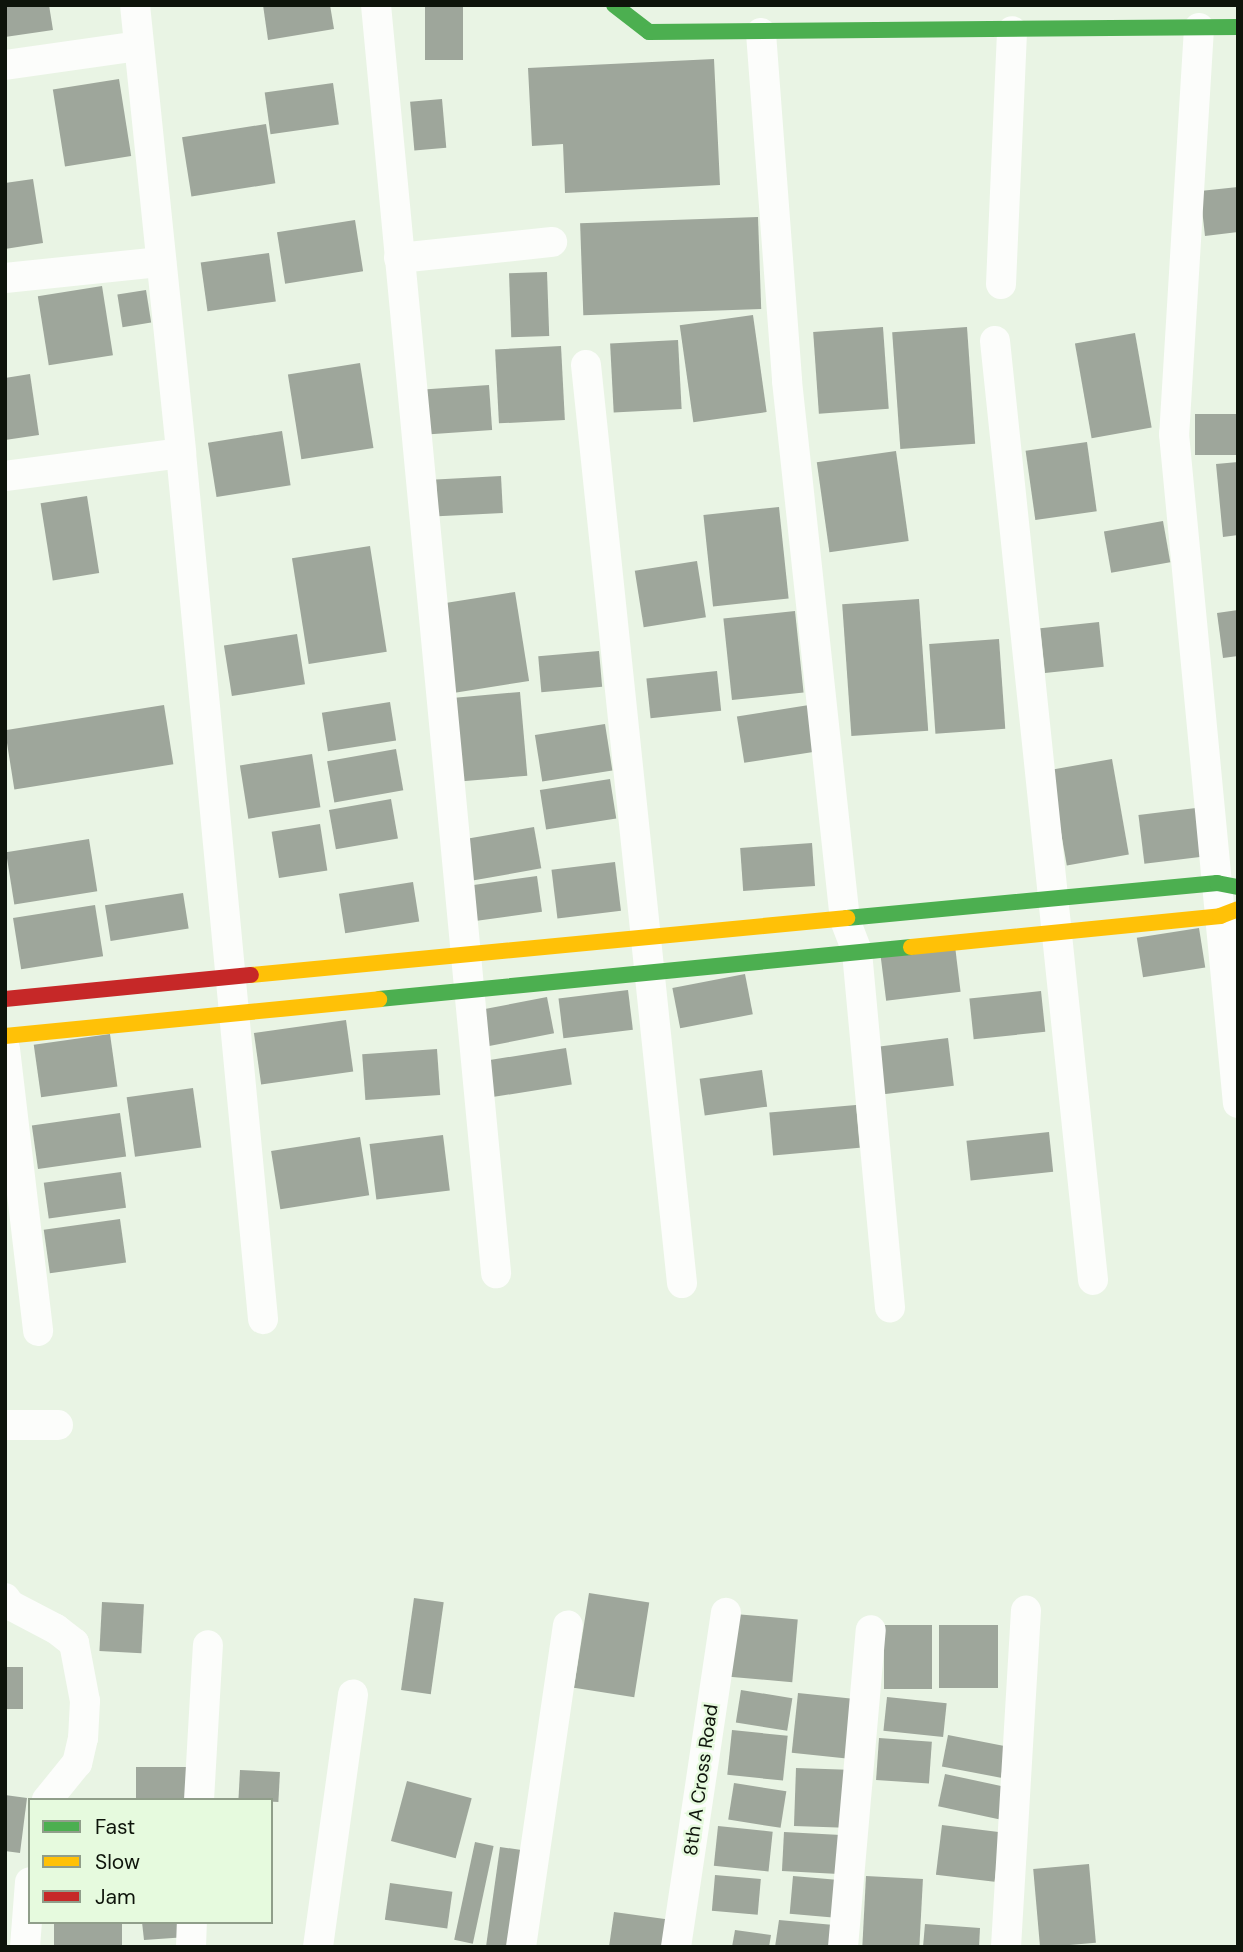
<!DOCTYPE html>
<html>
<head>
<meta charset="utf-8">
<style>
  body { margin:0 }
  #map { position:relative; width:1243px; height:1952px; overflow:hidden; background:#e9f4e4; font-family:"DM Sans",sans-serif }
  div>[style] { position:absolute }
  .building>* { inset:0; background:#9ea69b; transform-origin:0 0 }
  .street>* { height:30px; margin:-15px; padding:0 15px; transform-origin:15px; border-radius:15px; background:#fcfdfb }
  .fast>* { height:16px; margin:-8px; padding:0 8px; transform-origin:8px; border-radius:8px; background:#4caf50 }
  .slow>* { height:16px; margin:-8px; padding:0 8px; transform-origin:8px; border-radius:8px; background:#ffc107 }
  .jam>* { height:16px; margin:-8px; padding:0 8px; transform-origin:8px; border-radius:8px; background:#c62828 }
  span { translate:-50% -50%; white-space:nowrap; text-align:center; line-height:1.15; -webkit-text-stroke:5px #e6fade; paint-order:stroke }
  .street-label { font-size:19px; color:#0e140b }
  .frame { position:absolute; inset:0; border:7px solid #0e140b; pointer-events:none }
  .legend { position:absolute; left:28px; top:1798px; width:245px; height:126px; box-sizing:border-box; background:#e6fade; border:2px solid #909e8a; margin:0; padding:9px 12px; list-style:none; font-size:21px; color:#0e140b }
  .legend li { display:flex; align-items:center; gap:14px; height:35px }
  .legend b { width:35px; border:2px solid #909e8a }
</style>
</head>
<body>
<div id="map">
  <div class="building">
    <i style="clip-path:polygon(5px 5px,49px 5px,53px 30px,5px 37px)"></i>
    <i style="clip-path:polygon(263px 5px,330px 5px,334px 29px,268px 40px)"></i>
    <i style="left:425px;top:5px;width:38px;height:55px"></i>
    <i style="clip-path:polygon(714px 59px,720px 185px,565px 193px,563px 144px,532px 146px,528px 68px)"></i>
    <i style="left:119px;top:79px;width:78px;height:67px;rotate:81deg"></i>
    <i style="left:333px;top:83px;width:42px;height:69px;rotate:82deg"></i>
    <i style="left:442px;top:99px;width:49px;height:32px;rotate:85deg"></i>
    <i style="left:266px;top:124px;width:60px;height:85px;rotate:81deg"></i>
    <i style="clip-path:polygon(33px 179px,43px 243px,5px 249px,5px 183px)"></i>
    <i style="clip-path:polygon(1238px 187px,1238px 232px,1205px 236px,1200px 191px)"></i>
    <i style="left:758px;top:217px;width:92px;height:178px;rotate:88deg"></i>
    <i style="left:355px;top:220px;width:52px;height:79px;rotate:81deg"></i>
    <i style="left:269px;top:253px;width:49px;height:69px;rotate:82deg"></i>
    <i style="left:547px;top:272px;width:64px;height:38px;rotate:88deg"></i>
    <i style="left:102px;top:286px;width:70px;height:65px;rotate:81deg"></i>
    <i style="left:146px;top:290px;width:33px;height:29px;rotate:81deg"></i>
    <i style="left:753px;top:315px;width:98px;height:74px;rotate:82deg"></i>
    <i style="left:883px;top:327px;width:82px;height:70px;rotate:86deg"></i>
    <i style="left:967px;top:327px;width:117px;height:75px;rotate:86deg"></i>
    <i style="left:1135px;top:333px;width:96px;height:61px;rotate:80deg"></i>
    <i style="left:678px;top:340px;width:69px;height:68px;rotate:87deg"></i>
    <i style="left:561px;top:346px;width:74px;height:66px;rotate:87deg"></i>
    <i style="left:360px;top:363px;width:86px;height:73px;rotate:81deg"></i>
    <i style="clip-path:polygon(30px 374px,39px 435px,5px 440px,5px 378px)"></i>
    <i style="left:489px;top:385px;width:45px;height:73px;rotate:86deg"></i>
    <i style="left:1238px;top:414px;width:41px;height:43px;rotate:90deg"></i>
    <i style="left:282px;top:431px;width:55px;height:75px;rotate:81deg"></i>
    <i style="left:1087px;top:442px;width:70px;height:62px;rotate:82deg"></i>
    <i style="left:896px;top:451px;width:91px;height:80px;rotate:82deg"></i>
    <i style="clip-path:polygon(1238px 462px,1238px 535px,1223px 537px,1216px 464px)"></i>
    <i style="left:501px;top:476px;width:37px;height:65px;rotate:87deg"></i>
    <i style="left:87px;top:496px;width:78px;height:47px;rotate:81deg"></i>
    <i style="left:779px;top:507px;width:92px;height:76px;rotate:84deg"></i>
    <i style="left:1163px;top:521px;width:42px;height:60px;rotate:80deg"></i>
    <i style="left:370px;top:546px;width:107px;height:79px;rotate:81deg"></i>
    <i style="left:697px;top:561px;width:57px;height:63px;rotate:81deg"></i>
    <i style="left:515px;top:592px;width:90px;height:80px;rotate:81deg"></i>
    <i style="left:919px;top:599px;width:132px;height:77px;rotate:86deg"></i>
    <i style="clip-path:polygon(1238px 610px,1238px 656px,1223px 658px,1217px 613px)"></i>
    <i style="left:795px;top:611px;width:82px;height:72px;rotate:84deg"></i>
    <i style="left:1099px;top:622px;width:45px;height:59px;rotate:84deg"></i>
    <i style="left:297px;top:634px;width:51px;height:74px;rotate:81deg"></i>
    <i style="left:999px;top:639px;width:90px;height:70px;rotate:86deg"></i>
    <i style="left:599px;top:651px;width:36px;height:61px;rotate:85deg"></i>
    <i style="left:717px;top:671px;width:40px;height:71px;rotate:84deg"></i>
    <i style="left:520px;top:692px;width:84px;height:71px;rotate:85deg"></i>
    <i style="left:390px;top:702px;width:39px;height:69px;rotate:81deg"></i>
    <i style="left:164px;top:705px;width:60px;height:161px;rotate:81deg"></i>
    <i style="left:809px;top:705px;width:47px;height:73px;rotate:81deg"></i>
    <i style="left:605px;top:724px;width:47px;height:71px;rotate:81deg"></i>
    <i style="left:396px;top:749px;width:42px;height:70px;rotate:80deg"></i>
    <i style="left:312px;top:754px;width:54px;height:73px;rotate:81deg"></i>
    <i style="left:1112px;top:759px;width:97px;height:63px;rotate:80deg"></i>
    <i style="left:610px;top:779px;width:40px;height:71px;rotate:81deg"></i>
    <i style="left:391px;top:799px;width:40px;height:63px;rotate:80deg"></i>
    <i style="left:1196px;top:808px;width:49px;height:58px;rotate:83deg"></i>
    <i style="left:320px;top:824px;width:47px;height:49px;rotate:81deg"></i>
    <i style="left:534px;top:827px;width:42px;height:71px;rotate:80deg"></i>
    <i style="left:89px;top:839px;width:53px;height:84px;rotate:81deg"></i>
    <i style="left:812px;top:843px;width:43px;height:72px;rotate:86deg"></i>
    <i style="left:615px;top:862px;width:49px;height:64px;rotate:83deg"></i>
    <i style="left:537px;top:876px;width:36px;height:71px;rotate:82deg"></i>
    <i style="left:413px;top:882px;width:40px;height:75px;rotate:81deg"></i>
    <i style="left:183px;top:893px;width:36px;height:79px;rotate:81deg"></i>
    <i style="left:95px;top:905px;width:52px;height:83px;rotate:81deg"></i>
    <i style="left:1199px;top:928px;width:40px;height:63px;rotate:81deg"></i>
    <i style="left:955px;top:946px;width:46px;height:75px;rotate:83deg"></i>
    <i style="left:745px;top:974px;width:41px;height:74px;rotate:79deg"></i>
    <i style="left:628px;top:990px;width:40px;height:70px;rotate:83deg"></i>
    <i style="left:1041px;top:991px;width:41px;height:72px;rotate:84deg"></i>
    <i style="left:547px;top:997px;width:37px;height:70px;rotate:79deg"></i>
    <i style="left:346px;top:1020px;width:52px;height:93px;rotate:82deg"></i>
    <i style="left:110px;top:1034px;width:53px;height:77px;rotate:82deg"></i>
    <i style="left:948px;top:1038px;width:48px;height:75px;rotate:83deg"></i>
    <i style="left:566px;top:1048px;width:37px;height:85px;rotate:81deg"></i>
    <i style="left:437px;top:1049px;width:46px;height:75px;rotate:86deg"></i>
    <i style="left:762px;top:1070px;width:37px;height:63px;rotate:82deg"></i>
    <i style="left:193px;top:1088px;width:60px;height:67px;rotate:82deg"></i>
    <i style="left:856px;top:1105px;width:43px;height:87px;rotate:85deg"></i>
    <i style="left:120px;top:1113px;width:44px;height:89px;rotate:82deg"></i>
    <i style="left:1049px;top:1132px;width:40px;height:83px;rotate:84deg"></i>
    <i style="left:443px;top:1135px;width:56px;height:74px;rotate:83deg"></i>
    <i style="left:360px;top:1137px;width:59px;height:90px;rotate:81deg"></i>
    <i style="left:121px;top:1172px;width:36px;height:78px;rotate:82deg"></i>
    <i style="left:120px;top:1219px;width:44px;height:77px;rotate:82deg"></i>
    <i style="left:589px;top:1593px;width:61px;height:96px;rotate:9deg"></i>
    <i style="left:414px;top:1598px;width:30px;height:93px;rotate:8deg"></i>
    <i style="left:102px;top:1602px;width:42px;height:49px;rotate:3deg"></i>
    <i style="left:735px;top:1614px;width:63px;height:63px;rotate:5deg"></i>
    <i style="left:884px;top:1625px;width:48px;height:64px"></i>
    <i style="left:939px;top:1625px;width:59px;height:63px"></i>
    <i style="left:5px;top:1667px;width:18px;height:42px"></i>
    <i style="left:741px;top:1690px;width:52px;height:33px;rotate:9deg"></i>
    <i style="left:798px;top:1693px;width:60px;height:60px;rotate:6deg"></i>
    <i style="left:887px;top:1697px;width:60px;height:34px;rotate:6deg"></i>
    <i style="left:732px;top:1730px;width:56px;height:45px;rotate:6deg"></i>
    <i style="left:948px;top:1735px;width:60px;height:32px;rotate:11deg"></i>
    <i style="left:879px;top:1738px;width:53px;height:42px;rotate:4deg"></i>
    <i style="left:136px;top:1767px;width:56px;height:33px"></i>
    <i style="left:796px;top:1768px;width:51px;height:58px;rotate:2deg"></i>
    <i style="left:240px;top:1770px;width:40px;height:30px;rotate:3deg"></i>
    <i style="left:945px;top:1774px;width:62px;height:33px;rotate:12deg"></i>
    <i style="left:407px;top:1781px;width:67px;height:62px;rotate:15deg"></i>
    <i style="left:734px;top:1783px;width:53px;height:37px;rotate:9deg"></i>
    <i style="clip-path:polygon(5px 1795px,27px 1798px,20px 1853px,5px 1851px)"></i>
    <i style="left:942px;top:1825px;width:59px;height:50px;rotate:7deg"></i>
    <i style="left:718px;top:1826px;width:55px;height:40px;rotate:6deg"></i>
    <i style="left:784px;top:1832px;width:57px;height:39px;rotate:3deg"></i>
    <i style="left:475px;top:1842px;width:19px;height:100px;rotate:12deg"></i>
    <i style="left:500px;top:1847px;width:27px;height:101px;rotate:8deg"></i>
    <i style="left:1089px;top:1864px;width:79px;height:56px;rotate:85deg"></i>
    <i style="left:715px;top:1875px;width:46px;height:36px;rotate:5deg"></i>
    <i style="left:793px;top:1876px;width:46px;height:38px;rotate:5deg"></i>
    <i style="left:866px;top:1876px;width:57px;height:71px;rotate:3deg"></i>
    <i style="left:390px;top:1883px;width:63px;height:37px;rotate:8deg"></i>
    <i style="clip-path:polygon(614px 1912px,672px 1920px,668px 1947px,609px 1947px)"></i>
    <i style="clip-path:polygon(779px 1920px,834px 1925px,832px 1947px,775px 1947px)"></i>
    <i style="left:54px;top:1922px;width:68px;height:24px"></i>
    <i style="clip-path:polygon(142px 1922px,186px 1922px,187px 1937px,144px 1940px)"></i>
    <i style="clip-path:polygon(925px 1924px,980px 1928px,979px 1947px,923px 1947px)"></i>
    <i style="clip-path:polygon(735px 1930px,771px 1935px,769px 1947px,732px 1947px)"></i>
  </div>
  <div class="street">
    <i style="left:135px;top:5px;width:450px;rotate:84.1deg"></i>
    <i style="left:181px;top:453px;width:870px;rotate:84.59deg"></i>
    <i style="left:376px;top:5px;width:1274px;rotate:84.59deg"></i>
    <i style="left:1199px;top:28px;width:407px;rotate:93.5deg"></i>
    <i style="left:1174px;top:434px;width:672px;rotate:84.54deg"></i>
    <i style="left:761px;top:33px;width:349px;rotate:85.7deg"></i>
    <i style="left:787px;top:381px;width:542px;rotate:83.86deg"></i>
    <i style="left:845px;top:920px;width:34px;rotate:69deg"></i>
    <i style="left:857px;top:952px;width:357px;rotate:84.7deg"></i>
    <i style="left:5px;top:65px;width:135px;rotate:-8.1deg"></i>
    <i style="left:399px;top:258px;width:154px;rotate:-6deg"></i>
    <i style="left:5px;top:278px;width:157px;rotate:-5.9deg"></i>
    <i style="left:1001px;top:284px;width:253px;rotate:-87.5deg"></i>
    <i style="left:995px;top:341px;width:944px;rotate:84.04deg"></i>
    <i style="left:586px;top:365px;width:923px;rotate:84.03deg"></i>
    <i style="left:5px;top:476px;width:177px;rotate:-7.4deg"></i>
    <i style="left:5px;top:1049px;width:284px;rotate:83.3deg"></i>
    <i style="left:5px;top:1425px;width:53px"></i>
    <i style="left:5px;top:1598px;width:9px;rotate:54deg"></i>
    <i style="left:10px;top:1605px;width:52px;rotate:27.6deg"></i>
    <i style="left:56px;top:1629px;width:23px;rotate:38deg"></i>
    <i style="left:74px;top:1643px;width:59px;rotate:79.3deg"></i>
    <i style="left:85px;top:1701px;width:37px;rotate:93deg"></i>
    <i style="left:83px;top:1738px;width:26px;rotate:103deg"></i>
    <i style="left:77px;top:1763px;width:48px;rotate:129deg"></i>
    <i style="left:199px;top:1800px;width:155px;rotate:-86.7deg"></i>
    <i style="left:25px;top:1947px;width:65px;rotate:-85.6deg"></i>
    <i style="left:191px;top:1947px;width:25px;rotate:-88deg"></i>
    <i style="left:318px;top:1947px;width:255px;rotate:-82.1deg"></i>
    <i style="left:521px;top:1947px;width:325px;rotate:-81.7deg"></i>
    <i style="left:676px;top:1947px;width:338px;rotate:-81.5deg"></i>
    <i style="left:843px;top:1947px;width:318px;rotate:-85deg"></i>
    <i style="left:1006px;top:1947px;width:337px;rotate:-86.6deg"></i>
  </div>
  <div class="fast">
    <i style="left:614px;top:5px;width:44px;rotate:37.6deg"></i>
    <i style="left:649px;top:32px;width:589px;rotate:-0.49deg"></i>
    <i style="left:847px;top:918px;width:372px;rotate:-5.4deg"></i>
    <i style="left:1217px;top:883px;width:21px;rotate:11deg"></i>
    <i style="left:379px;top:999px;width:535px;rotate:-5.58deg"></i>
  </div>
  <div class="slow">
    <i style="left:911px;top:947px;width:311px;rotate:-5.7deg"></i>
    <i style="left:1220px;top:916px;width:19px;rotate:-21deg"></i>
    <i style="left:251px;top:975px;width:599px;rotate:-5.46deg"></i>
    <i style="left:5px;top:1036px;width:376px;rotate:-5.6deg"></i>
  </div>
  <div class="jam">
    <i style="left:5px;top:999px;width:247px;rotate:-5.6deg"></i>
  </div>
  <div class="street-label">
    <span style="left:701px;top:1780px;rotate:-82deg">8th A Cross Road</span>
  </div>
  <div class="frame"></div>
  <ul class="legend">
  <li><b style="height:9px;background:#4caf50"></b>Fast</li>
  <li><b style="height:9px;background:#ffc107"></b>Slow</li>
  <li><b style="height:9px;background:#c62828"></b>Jam</li>
  </ul>
</div>
</body>
</html>
